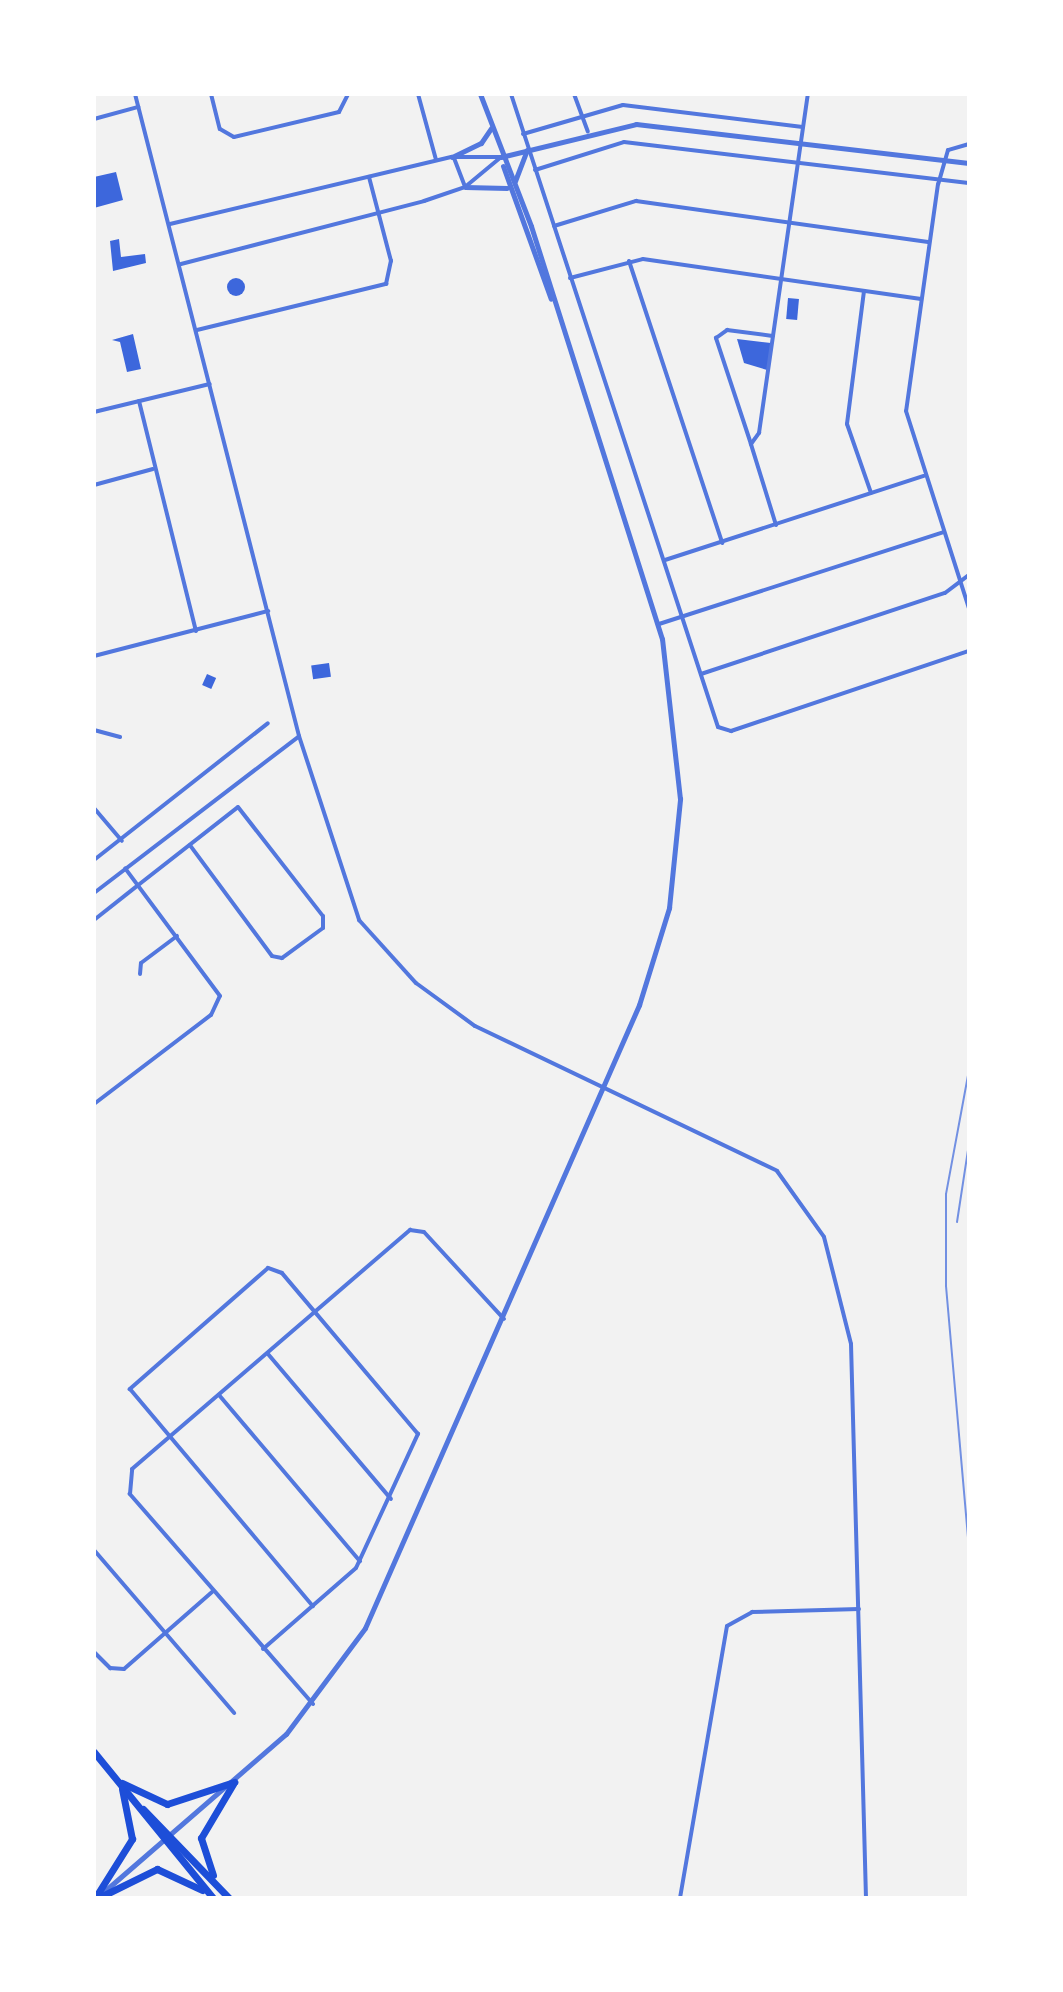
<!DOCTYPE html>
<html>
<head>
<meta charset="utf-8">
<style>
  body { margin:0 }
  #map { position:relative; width:1063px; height:1992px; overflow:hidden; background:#f2f2f2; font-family:"Noto Sans",sans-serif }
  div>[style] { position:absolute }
  .building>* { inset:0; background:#3d67dc; transform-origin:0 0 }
  .round { border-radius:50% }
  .minor>* { height:4px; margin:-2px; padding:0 2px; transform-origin:2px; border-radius:2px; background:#5277de }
  .tertiary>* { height:5px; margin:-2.5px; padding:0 2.5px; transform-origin:2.5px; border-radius:2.5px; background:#5277de }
  .primary>* { height:7px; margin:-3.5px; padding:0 3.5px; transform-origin:3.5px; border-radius:3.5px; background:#1d4ed8 }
  .rail>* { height:2px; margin:-1px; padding:0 1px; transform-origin:1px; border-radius:1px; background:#7290e2 }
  span { translate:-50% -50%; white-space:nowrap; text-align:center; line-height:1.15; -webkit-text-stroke:6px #fff; paint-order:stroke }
  .frame { position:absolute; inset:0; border:96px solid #fff; pointer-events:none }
</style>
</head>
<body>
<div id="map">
  <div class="building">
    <i style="clip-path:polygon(116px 172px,123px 200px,94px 208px,94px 177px)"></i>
    <i style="clip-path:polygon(119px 239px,121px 257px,145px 254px,146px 263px,113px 271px,110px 241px)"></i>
    <i class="round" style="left:227px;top:278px;width:18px;height:18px"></i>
    <i style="left:788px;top:298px;width:11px;height:21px;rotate:5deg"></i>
    <i style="clip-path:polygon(133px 334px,141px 369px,127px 372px,120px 342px,112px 340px)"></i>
    <i style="clip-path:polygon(737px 339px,771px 343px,767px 370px,744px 363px)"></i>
    <i style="left:329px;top:663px;width:14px;height:18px;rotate:82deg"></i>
    <i style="left:207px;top:674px;width:10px;height:12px;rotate:24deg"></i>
  </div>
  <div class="minor">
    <i style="left:135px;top:94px;width:663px;rotate:75.67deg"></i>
    <i style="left:299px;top:736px;width:194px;rotate:71.9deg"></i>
    <i style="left:359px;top:920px;width:85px;rotate:47.9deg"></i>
    <i style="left:416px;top:983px;width:73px;rotate:36.1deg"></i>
    <i style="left:475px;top:1026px;width:335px;rotate:25.6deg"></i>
    <i style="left:777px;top:1171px;width:81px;rotate:54.5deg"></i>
    <i style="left:824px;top:1237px;width:110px;rotate:75.8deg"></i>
    <i style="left:851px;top:1344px;width:554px;rotate:88.45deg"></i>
    <i style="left:211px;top:94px;width:36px;rotate:76deg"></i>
    <i style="left:220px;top:129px;width:16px;rotate:30deg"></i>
    <i style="left:234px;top:137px;width:108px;rotate:-13.4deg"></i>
    <i style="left:339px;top:112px;width:20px;rotate:-63deg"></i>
    <i style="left:418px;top:94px;width:68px;rotate:74.7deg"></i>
    <i style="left:511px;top:94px;width:666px;rotate:71.89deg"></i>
    <i style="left:718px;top:727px;width:14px;rotate:17deg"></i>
    <i style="left:731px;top:731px;width:251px;rotate:-18.6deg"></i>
    <i style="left:574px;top:94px;width:40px;rotate:69.8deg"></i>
    <i style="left:94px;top:119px;width:46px;rotate:-15.3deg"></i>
    <i style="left:523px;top:134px;width:104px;rotate:-16.2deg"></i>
    <i style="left:623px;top:105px;width:181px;rotate:7deg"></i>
    <i style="left:969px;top:144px;width:22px;rotate:164deg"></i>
    <i style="left:948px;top:150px;width:35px;rotate:106deg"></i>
    <i style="left:938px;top:184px;width:229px;rotate:98deg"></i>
    <i style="left:906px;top:411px;width:208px;rotate:72.3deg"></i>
    <i style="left:454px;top:158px;width:30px;rotate:69deg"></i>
    <i style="left:535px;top:170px;width:93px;rotate:-17.5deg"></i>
    <i style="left:624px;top:142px;width:347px;rotate:6.8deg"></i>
    <i style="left:170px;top:224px;width:290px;rotate:-13.4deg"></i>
    <i style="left:452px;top:157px;width:48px"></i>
    <i style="left:554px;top:226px;width:86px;rotate:-17deg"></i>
    <i style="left:636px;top:201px;width:295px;rotate:8deg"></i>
    <i style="left:629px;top:261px;width:297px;rotate:71.7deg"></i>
    <i style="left:181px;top:264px;width:251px;rotate:-14.5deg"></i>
    <i style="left:424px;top:201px;width:43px;rotate:-18.9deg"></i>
    <i style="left:465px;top:187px;width:47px;rotate:-39.8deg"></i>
    <i style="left:570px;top:278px;width:75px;rotate:-14.6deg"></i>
    <i style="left:643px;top:259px;width:281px;rotate:8.2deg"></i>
    <i style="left:864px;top:291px;width:134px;rotate:97.3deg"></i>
    <i style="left:847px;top:424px;width:73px;rotate:70.8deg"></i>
    <i style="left:197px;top:330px;width:195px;rotate:-13.7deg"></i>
    <i style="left:386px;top:284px;width:24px;rotate:-78deg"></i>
    <i style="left:391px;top:261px;width:87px;rotate:-104.7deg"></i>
    <i style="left:969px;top:377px;width:52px;rotate:90deg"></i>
    <i style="left:139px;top:401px;width:237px;rotate:76.1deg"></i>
    <i style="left:94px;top:412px;width:119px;rotate:-13.6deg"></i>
    <i style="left:751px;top:444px;width:112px;rotate:-108.3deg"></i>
    <i style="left:716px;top:338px;width:14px;rotate:-36deg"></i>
    <i style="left:727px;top:330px;width:46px;rotate:7.4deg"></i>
    <i style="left:94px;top:485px;width:61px;rotate:-15.2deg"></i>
    <i style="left:776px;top:525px;width:85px;rotate:-107.2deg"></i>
    <i style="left:751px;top:444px;width:14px;rotate:-54deg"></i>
    <i style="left:759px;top:433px;width:343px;rotate:-81.8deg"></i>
    <i style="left:665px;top:560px;width:272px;rotate:-18deg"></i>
    <i style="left:659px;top:624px;width:299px;rotate:-17.9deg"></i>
    <i style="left:94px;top:656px;width:180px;rotate:-14.5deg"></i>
    <i style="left:701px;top:674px;width:257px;rotate:-18.4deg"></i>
    <i style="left:945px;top:593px;width:30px;rotate:-37deg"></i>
    <i style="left:94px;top:730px;width:27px;rotate:15deg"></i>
    <i style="left:94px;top:808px;width:43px;rotate:49.7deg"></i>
    <i style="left:94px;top:860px;width:221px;rotate:-38.2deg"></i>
    <i style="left:94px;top:893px;width:258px;rotate:-37.4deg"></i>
    <i style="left:94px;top:920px;width:55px;rotate:-38.3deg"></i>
    <i style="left:137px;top:886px;width:128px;rotate:-38deg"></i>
    <i style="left:238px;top:807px;width:138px;rotate:52.1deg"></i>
    <i style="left:323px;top:916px;width:12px;rotate:90deg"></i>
    <i style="left:323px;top:928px;width:51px;rotate:143.8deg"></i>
    <i style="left:282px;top:958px;width:10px;rotate:-169deg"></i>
    <i style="left:272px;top:956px;width:138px;rotate:-126.5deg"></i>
    <i style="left:140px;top:974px;width:11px;rotate:-85deg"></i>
    <i style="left:141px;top:963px;width:45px;rotate:-36.9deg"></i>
    <i style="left:94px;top:1104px;width:147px;rotate:-37.3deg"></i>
    <i style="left:211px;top:1015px;width:21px;rotate:-65deg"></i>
    <i style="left:220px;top:996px;width:159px;rotate:-126.6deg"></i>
    <i style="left:268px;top:1354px;width:190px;rotate:49.7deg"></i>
    <i style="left:219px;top:1395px;width:218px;rotate:49.7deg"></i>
    <i style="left:94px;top:1550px;width:215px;rotate:49.3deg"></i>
    <i style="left:263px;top:1649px;width:123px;rotate:-41.1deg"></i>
    <i style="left:356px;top:1568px;width:148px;rotate:-65.2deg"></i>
    <i style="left:418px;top:1434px;width:211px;rotate:-130.2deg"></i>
    <i style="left:282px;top:1273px;width:15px;rotate:-160deg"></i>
    <i style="left:268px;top:1268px;width:184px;rotate:138.8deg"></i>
    <i style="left:130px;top:1389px;width:284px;rotate:49.9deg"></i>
    <i style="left:94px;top:1652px;width:23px;rotate:45deg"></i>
    <i style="left:110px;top:1668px;width:14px;rotate:4deg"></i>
    <i style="left:124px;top:1669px;width:117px;rotate:-41.2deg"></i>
    <i style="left:313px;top:1704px;width:279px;rotate:-131.1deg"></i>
    <i style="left:130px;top:1494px;width:25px;rotate:-85deg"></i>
    <i style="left:132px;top:1469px;width:367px;rotate:-40.7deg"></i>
    <i style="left:410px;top:1230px;width:14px;rotate:8deg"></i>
    <i style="left:424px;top:1232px;width:118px;rotate:47.4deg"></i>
    <i style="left:680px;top:1898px;width:276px;rotate:-80.2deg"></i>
    <i style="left:727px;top:1626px;width:29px;rotate:-29deg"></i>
    <i style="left:752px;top:1612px;width:107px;rotate:-1.6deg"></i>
  </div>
  <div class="tertiary">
    <i style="left:452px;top:157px;width:32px;rotate:-26deg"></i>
    <i style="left:481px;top:143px;width:18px;rotate:-56deg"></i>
    <i style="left:501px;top:157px;width:139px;rotate:-13.7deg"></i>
    <i style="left:636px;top:124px;width:335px;rotate:6.7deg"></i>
    <i style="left:503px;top:166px;width:141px;rotate:70.2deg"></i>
    <i style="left:515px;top:181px;width:33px;rotate:-69deg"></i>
    <i style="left:465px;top:187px;width:42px;rotate:1.4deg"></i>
    <i style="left:100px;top:1895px;width:246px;rotate:-40.9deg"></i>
    <i style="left:286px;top:1734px;width:132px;rotate:-53.3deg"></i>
    <i style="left:365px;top:1628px;width:681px;rotate:-66.26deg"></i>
    <i style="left:639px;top:1005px;width:102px;rotate:-72.8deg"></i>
    <i style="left:669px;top:908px;width:110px;rotate:-84.2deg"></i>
    <i style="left:680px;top:799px;width:161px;rotate:-96.4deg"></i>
    <i style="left:662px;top:639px;width:433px;rotate:-107.6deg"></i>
    <i style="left:531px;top:226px;width:142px;rotate:-111.1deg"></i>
  </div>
  <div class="primary">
    <i style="left:94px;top:1752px;width:188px;rotate:50.8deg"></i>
    <i style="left:122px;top:1783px;width:50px;rotate:25deg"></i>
    <i style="left:167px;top:1804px;width:71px;rotate:-18.2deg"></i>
    <i style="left:143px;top:1809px;width:124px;rotate:46deg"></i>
    <i style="left:213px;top:1875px;width:39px;rotate:-108deg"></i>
    <i style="left:201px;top:1838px;width:63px;rotate:-59.3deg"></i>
    <i style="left:95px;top:1898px;width:70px;rotate:-57.9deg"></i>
    <i style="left:132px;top:1839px;width:51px;rotate:-101.3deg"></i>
    <i style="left:98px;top:1898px;width:66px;rotate:-26.2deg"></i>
    <i style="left:157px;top:1869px;width:50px;rotate:25deg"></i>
  </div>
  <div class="rail">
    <i style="left:969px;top:1070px;width:126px;rotate:100.5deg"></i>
    <i style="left:946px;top:1194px;width:92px;rotate:90deg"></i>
    <i style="left:946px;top:1286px;width:262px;rotate:85deg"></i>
    <i style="left:957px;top:1222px;width:79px;rotate:-81.3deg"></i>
  </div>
  <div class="frame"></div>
</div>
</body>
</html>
